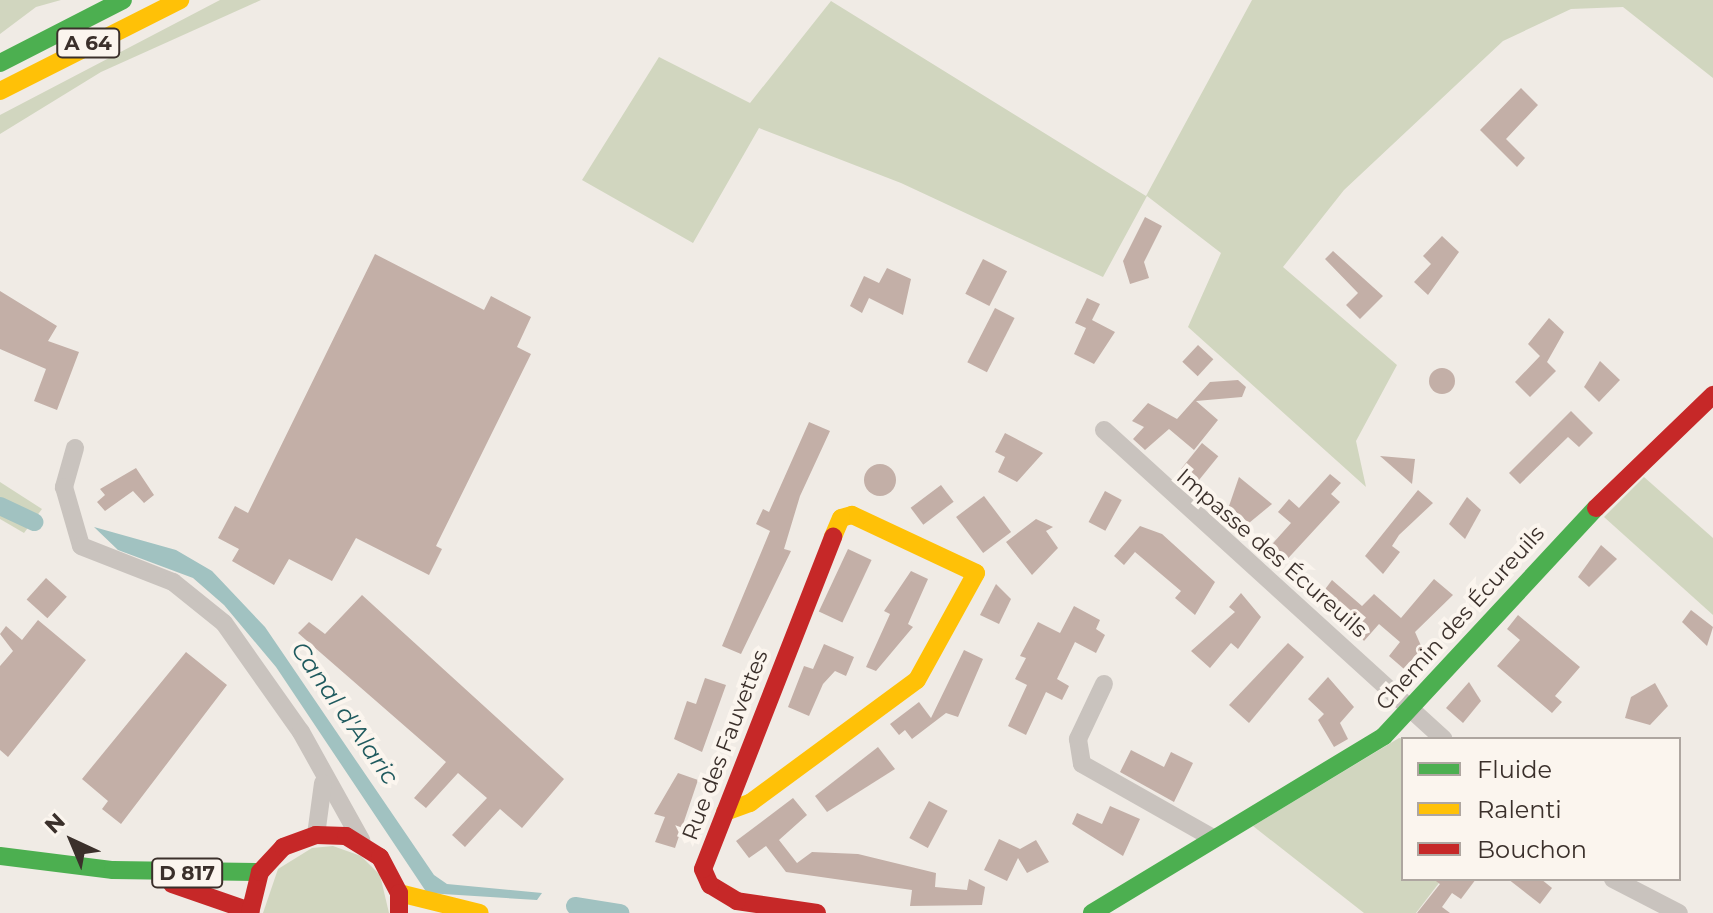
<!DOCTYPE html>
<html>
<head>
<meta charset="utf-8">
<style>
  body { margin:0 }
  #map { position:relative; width:1713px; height:913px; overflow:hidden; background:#f0ebe5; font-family:Montserrat,sans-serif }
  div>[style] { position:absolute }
  .green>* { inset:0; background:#d1d6bf }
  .water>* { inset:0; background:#a1c2c1 }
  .canal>* { height:18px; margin:-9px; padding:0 9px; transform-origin:9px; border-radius:9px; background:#a1c2c1 }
  .building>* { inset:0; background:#c3afa7; transform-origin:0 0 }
  .round { border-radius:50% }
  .street>* { height:18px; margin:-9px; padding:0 9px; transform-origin:9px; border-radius:9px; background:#c9c3be }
  .fast>* { height:18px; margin:-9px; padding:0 9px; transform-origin:9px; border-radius:9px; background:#4caf50 }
  .slow>* { height:18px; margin:-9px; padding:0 9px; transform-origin:9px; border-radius:9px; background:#ffc107 }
  .jam>* { height:18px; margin:-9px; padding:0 9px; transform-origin:9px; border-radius:9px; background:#c62828 }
  span { translate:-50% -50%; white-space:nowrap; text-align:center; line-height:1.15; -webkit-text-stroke:8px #fbf5ee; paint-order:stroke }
  .shield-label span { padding:2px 6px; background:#fbf5ee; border:2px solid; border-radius:6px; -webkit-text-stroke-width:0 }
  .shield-label { font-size:20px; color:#3b302b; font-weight:700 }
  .street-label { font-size:22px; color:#3b302b }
  .water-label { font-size:24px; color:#1f5a5e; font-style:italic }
  .legend { position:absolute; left:1401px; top:737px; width:280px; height:144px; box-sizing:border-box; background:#fbf5ee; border:2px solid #aea6a0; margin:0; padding:10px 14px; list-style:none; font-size:24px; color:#3b302b }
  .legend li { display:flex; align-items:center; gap:16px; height:40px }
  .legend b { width:40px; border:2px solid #aea6a0 }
  .north { position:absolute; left:32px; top:801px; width:80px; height:80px; -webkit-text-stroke:6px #fbf5ee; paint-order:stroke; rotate:316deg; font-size:22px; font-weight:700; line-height:32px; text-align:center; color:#3b302b }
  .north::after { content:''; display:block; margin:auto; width:28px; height:36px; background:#3b302b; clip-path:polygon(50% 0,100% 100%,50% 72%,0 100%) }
</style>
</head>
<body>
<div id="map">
  <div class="green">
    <i style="clip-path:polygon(0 0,61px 0,36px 7px,0 34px)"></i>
    <i style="clip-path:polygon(220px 0,261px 0,101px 72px,0 134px,0 115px)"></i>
    <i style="clip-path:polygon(1252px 0,1713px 0,1713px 78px,1623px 7px,1571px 9px,1503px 41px,1344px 190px,1283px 267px,1397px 365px,1356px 441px,1366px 487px,1188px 327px,1221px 253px,1147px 196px,1103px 277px,901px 183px,759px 128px,693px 243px,582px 180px,659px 57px,750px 103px,831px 1px,1146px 196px)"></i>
    <i style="clip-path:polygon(1644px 477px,1713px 538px,1713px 615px,1604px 517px)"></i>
    <i style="clip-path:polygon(0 482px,42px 509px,24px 533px,0 519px)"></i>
    <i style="clip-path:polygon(1399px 738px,1406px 739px,1403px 879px,1442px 879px,1416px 913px,1364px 913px,1253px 826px)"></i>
    <i style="clip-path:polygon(333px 846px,361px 856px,380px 875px,389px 913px,263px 913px,278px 869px,312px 848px)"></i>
  </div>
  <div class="water">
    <i style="clip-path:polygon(94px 527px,176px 550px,212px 571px,265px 627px,434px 875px,447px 884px,542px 893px,537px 900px,427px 893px,276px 667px,224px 605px,193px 578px,118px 550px)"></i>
  </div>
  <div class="canal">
    <i style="left:0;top:506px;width:38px;rotate:25deg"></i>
    <i style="left:575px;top:906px;width:46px;rotate:8.8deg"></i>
  </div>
  <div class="building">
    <i style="clip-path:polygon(1521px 88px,1538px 105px,1506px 139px,1525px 158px,1517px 167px,1480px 130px)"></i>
    <i style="clip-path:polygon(1145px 217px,1162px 226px,1144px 262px,1149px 278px,1130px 284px,1123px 261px)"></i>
    <i style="clip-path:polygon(1442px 236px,1459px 252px,1428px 295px,1414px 282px,1431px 264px,1423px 256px)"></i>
    <i style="clip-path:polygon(1333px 251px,1383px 296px,1360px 319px,1346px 305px,1358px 293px,1325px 259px)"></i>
    <i style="clip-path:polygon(375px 254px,484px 310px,491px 296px,531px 317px,517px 347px,531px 354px,436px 546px,442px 549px,429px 575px,356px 538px,332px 581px,289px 559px,274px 585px,232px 561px,239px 549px,218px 538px,235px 506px,248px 513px)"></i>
    <i style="left:983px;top:259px;width:27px;height:39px;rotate:27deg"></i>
    <i style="clip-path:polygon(887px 268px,911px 279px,903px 315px,869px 298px,862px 313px,850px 306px,864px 276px,879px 283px)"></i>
    <i style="clip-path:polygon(0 291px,57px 326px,48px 341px,79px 352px,57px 410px,34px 401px,46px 369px,0 349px)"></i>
    <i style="clip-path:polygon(1087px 298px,1100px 304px,1092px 320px,1115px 332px,1094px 364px,1074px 354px,1086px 328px,1075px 323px)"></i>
    <i style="left:995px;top:308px;width:22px;height:61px;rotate:27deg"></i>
    <i style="clip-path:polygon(1549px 318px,1564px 332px,1547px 362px,1556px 371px,1530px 397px,1515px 382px,1540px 356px,1528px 344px)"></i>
    <i style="left:1198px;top:345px;width:21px;height:23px;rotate:43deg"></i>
    <i style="clip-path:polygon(1600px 361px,1620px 380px,1599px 402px,1584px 387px)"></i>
    <i class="round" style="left:1429px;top:368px;width:26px;height:26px"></i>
    <i style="clip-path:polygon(1238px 380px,1246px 387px,1242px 397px,1196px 401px,1218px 420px,1194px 450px,1169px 429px,1145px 450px,1133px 439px,1144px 427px,1132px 421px,1148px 403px,1177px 419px,1210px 382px)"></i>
    <i style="clip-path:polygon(1571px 411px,1593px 433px,1579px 447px,1568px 437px,1520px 484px,1509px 473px)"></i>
    <i style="clip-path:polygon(809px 422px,830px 431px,800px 496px,784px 549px,791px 551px,741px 654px,722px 646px,770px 531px,756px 524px,763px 509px,769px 512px)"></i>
    <i style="clip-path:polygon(1005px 433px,1043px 453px,1017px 482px,998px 472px,1005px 457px,995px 452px)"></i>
    <i style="left:1202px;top:443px;width:21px;height:33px;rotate:39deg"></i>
    <i style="clip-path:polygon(1380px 456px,1415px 459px,1412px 484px)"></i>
    <i class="round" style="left:864px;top:464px;width:32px;height:32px"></i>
    <i style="clip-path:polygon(136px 468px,154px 495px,144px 503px,133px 491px,105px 511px,97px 502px,105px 495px,100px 489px)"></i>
    <i style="clip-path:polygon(1330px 474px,1341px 483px,1331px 494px,1340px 502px,1281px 566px,1265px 552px,1291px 523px,1278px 512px,1289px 499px,1299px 508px)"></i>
    <i style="clip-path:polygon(1239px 477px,1272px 504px,1249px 523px,1229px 506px)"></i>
    <i style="left:941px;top:485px;width:21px;height:38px;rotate:53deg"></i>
    <i style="clip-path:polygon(1418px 490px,1433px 503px,1399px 535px,1392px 546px,1400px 552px,1383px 574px,1365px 556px)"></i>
    <i style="left:1105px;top:491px;width:19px;height:35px;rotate:28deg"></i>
    <i style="left:984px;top:496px;width:45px;height:35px;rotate:53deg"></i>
    <i style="clip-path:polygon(1467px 497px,1481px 510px,1465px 539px,1449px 524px)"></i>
    <i style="clip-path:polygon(1036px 519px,1053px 527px,1046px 531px,1058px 548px,1032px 575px,1006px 542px)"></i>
    <i style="clip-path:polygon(1140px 526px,1162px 534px,1215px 582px,1195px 615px,1175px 598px,1181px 591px,1135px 552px,1124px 565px,1114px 556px)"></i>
    <i style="clip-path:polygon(1601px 545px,1617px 559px,1589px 587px,1578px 577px)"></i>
    <i style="left:848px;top:549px;width:26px;height:69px;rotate:25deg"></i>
    <i style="clip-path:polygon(911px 571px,928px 579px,908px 624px,913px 627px,876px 671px,866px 667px,890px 614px,884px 611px)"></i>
    <i style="left:46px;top:578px;width:28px;height:29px;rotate:42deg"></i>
    <i style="clip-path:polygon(1434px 579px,1453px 595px,1415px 632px,1422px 648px,1404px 669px,1389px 656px,1400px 642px,1379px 624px,1364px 641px,1336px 606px,1331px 612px,1317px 600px,1332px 580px,1362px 606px,1374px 594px,1401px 618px)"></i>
    <i style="clip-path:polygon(996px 584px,1011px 599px,999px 624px,980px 615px)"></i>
    <i style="clip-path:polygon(1241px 593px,1261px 617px,1238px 649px,1231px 643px,1210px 668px,1191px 651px,1235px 612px,1229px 607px)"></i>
    <i style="clip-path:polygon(362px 595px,564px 779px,522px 828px,500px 809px,465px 847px,452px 835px,487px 798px,458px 773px,426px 808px,414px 798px,446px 762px,298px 633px,309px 622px,325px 634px)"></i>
    <i style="clip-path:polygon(1074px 606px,1100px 620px,1096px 629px,1105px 635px,1096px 653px,1075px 642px,1057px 679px,1069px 686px,1062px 700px,1046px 692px,1026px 735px,1008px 726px,1027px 685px,1015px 679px,1026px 658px,1020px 656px,1038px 622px,1060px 633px)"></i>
    <i style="clip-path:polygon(1691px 610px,1713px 627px,1707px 646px,1682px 622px)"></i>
    <i style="clip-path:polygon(1518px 615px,1580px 667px,1555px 696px,1562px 702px,1552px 713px,1497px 666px,1520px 640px,1507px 629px)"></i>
    <i style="clip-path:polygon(38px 620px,86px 660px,8px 757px,0 750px,0 666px,13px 651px,0 634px,6px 626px,22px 640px)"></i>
    <i style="clip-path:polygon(1288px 643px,1304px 657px,1249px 723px,1229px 705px)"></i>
    <i style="clip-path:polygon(824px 644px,854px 657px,846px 676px,835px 671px,823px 684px,809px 716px,788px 707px,804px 666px,813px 669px)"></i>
    <i style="clip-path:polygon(964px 650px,983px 659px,958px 717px,946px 713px,912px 739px,905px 730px,899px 735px,890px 724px,919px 702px,931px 718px)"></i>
    <i style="clip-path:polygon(186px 652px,227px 685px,121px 824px,102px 809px,108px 801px,82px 779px)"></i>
    <i style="clip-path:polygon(1328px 677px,1354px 707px,1340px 723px,1348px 739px,1334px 747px,1318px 720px,1324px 714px,1308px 699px)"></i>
    <i style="clip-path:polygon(705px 678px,726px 685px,702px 752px,674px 739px,687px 701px,696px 704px)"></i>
    <i style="clip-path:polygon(1469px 682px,1481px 701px,1463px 723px,1446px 708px)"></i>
    <i style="clip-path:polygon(1655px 683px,1668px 706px,1650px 725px,1625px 718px,1631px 697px)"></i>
    <i style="clip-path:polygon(878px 747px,895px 769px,827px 812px,815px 796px)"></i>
    <i style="clip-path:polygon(1131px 750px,1164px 767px,1171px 752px,1193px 763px,1174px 802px,1120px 772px)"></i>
    <i style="clip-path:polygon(678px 773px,698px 780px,675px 848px,655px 842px,665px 817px,654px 814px)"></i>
    <i style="clip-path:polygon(793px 798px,807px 815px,779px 840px,797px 863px,812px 852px,858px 854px,936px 873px,935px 887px,967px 890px,969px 879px,985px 887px,982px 905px,910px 906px,912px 890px,786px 872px,766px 846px,749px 858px,736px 841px)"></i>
    <i style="left:929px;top:801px;width:21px;height:42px;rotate:28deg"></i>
    <i style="clip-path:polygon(1110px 806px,1140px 819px,1123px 856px,1072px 824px,1077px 813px,1102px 824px)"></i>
    <i style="clip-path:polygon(999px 839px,1020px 849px,1036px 840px,1049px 862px,1027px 873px,1018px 858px,1007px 881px,984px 870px)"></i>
    <i style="clip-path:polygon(1433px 879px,1476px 879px,1461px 899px,1452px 893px,1442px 907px,1450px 913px,1417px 913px,1440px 884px)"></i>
    <i style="clip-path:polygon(1508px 879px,1541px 879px,1552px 888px,1540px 904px)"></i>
  </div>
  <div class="street">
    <i style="left:1104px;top:430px;width:459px;rotate:42.3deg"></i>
    <i style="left:75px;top:448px;width:41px;rotate:105.8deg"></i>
    <i style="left:64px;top:487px;width:61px;rotate:73.9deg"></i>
    <i style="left:81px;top:546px;width:99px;rotate:21.4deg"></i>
    <i style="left:173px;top:582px;width:65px;rotate:38.8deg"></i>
    <i style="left:224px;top:623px;width:133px;rotate:54.8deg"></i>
    <i style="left:301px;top:732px;width:124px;rotate:60.9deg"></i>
    <i style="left:1104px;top:684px;width:61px;rotate:115.3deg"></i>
    <i style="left:1078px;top:739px;width:25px;rotate:81deg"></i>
    <i style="left:1082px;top:764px;width:148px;rotate:29.5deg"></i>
    <i style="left:316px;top:835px;width:52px;rotate:-82.3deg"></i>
    <i style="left:1613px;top:879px;width:74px;rotate:27.3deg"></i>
  </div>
  <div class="fast">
    <i style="left:0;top:63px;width:138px;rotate:-27.1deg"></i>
    <i style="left:0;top:856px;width:114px;rotate:7.1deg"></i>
    <i style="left:113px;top:870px;width:147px;rotate:0.8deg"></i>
    <i style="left:1092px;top:913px;width:341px;rotate:-31.2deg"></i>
    <i style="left:1384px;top:736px;width:311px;rotate:-47.1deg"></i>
  </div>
  <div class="slow">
    <i style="left:0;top:91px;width:202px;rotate:-26.8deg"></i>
    <i style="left:725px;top:812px;width:27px;rotate:-20deg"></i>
    <i style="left:750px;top:803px;width:207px;rotate:-36.4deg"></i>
    <i style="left:917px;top:680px;width:122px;rotate:-61.1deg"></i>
    <i style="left:976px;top:573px;width:137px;rotate:-154.9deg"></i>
    <i style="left:852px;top:515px;width:11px;rotate:165deg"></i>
    <i style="left:841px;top:518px;width:21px;rotate:113deg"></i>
    <i style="left:399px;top:893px;width:83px;rotate:13.9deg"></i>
  </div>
  <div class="jam">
    <i style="left:1596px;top:508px;width:163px;rotate:-44deg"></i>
    <i style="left:172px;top:884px;width:83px;rotate:19.1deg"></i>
    <i style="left:250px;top:913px;width:42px;rotate:-76.3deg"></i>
    <i style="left:260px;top:872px;width:34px;rotate:-47deg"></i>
    <i style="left:283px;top:847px;width:35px;rotate:-20deg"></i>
    <i style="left:316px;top:835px;width:30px;rotate:2deg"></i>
    <i style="left:346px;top:836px;width:40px;rotate:32deg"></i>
    <i style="left:380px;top:857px;width:41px;rotate:62.2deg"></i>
    <i style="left:399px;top:893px;width:20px;rotate:90deg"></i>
    <i style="left:817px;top:913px;width:81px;rotate:-171.5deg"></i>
    <i style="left:737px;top:901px;width:31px;rotate:-149deg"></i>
    <i style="left:710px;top:885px;width:17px;rotate:-114deg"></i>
    <i style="left:703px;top:869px;width:357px;rotate:-68.6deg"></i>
  </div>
  <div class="shield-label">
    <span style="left:88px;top:43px">A 64</span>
    <span style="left:187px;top:873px">D 817</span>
  </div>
  <div class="street-label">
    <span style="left:1272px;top:553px;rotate:41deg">Impasse des Écureuils</span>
    <span style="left:1460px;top:618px;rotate:-48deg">Chemin des Écureuils</span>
    <span style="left:725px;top:745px;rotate:-69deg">Rue des Fauvettes</span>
  </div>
  <div class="water-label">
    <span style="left:345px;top:713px;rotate:55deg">Canal d'Alaric</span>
  </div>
  <ul class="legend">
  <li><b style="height:10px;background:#4caf50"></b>Fluide</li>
  <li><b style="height:10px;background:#ffc107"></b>Ralenti</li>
  <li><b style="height:10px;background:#c62828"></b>Bouchon</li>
  </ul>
  <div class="north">N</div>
</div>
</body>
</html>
